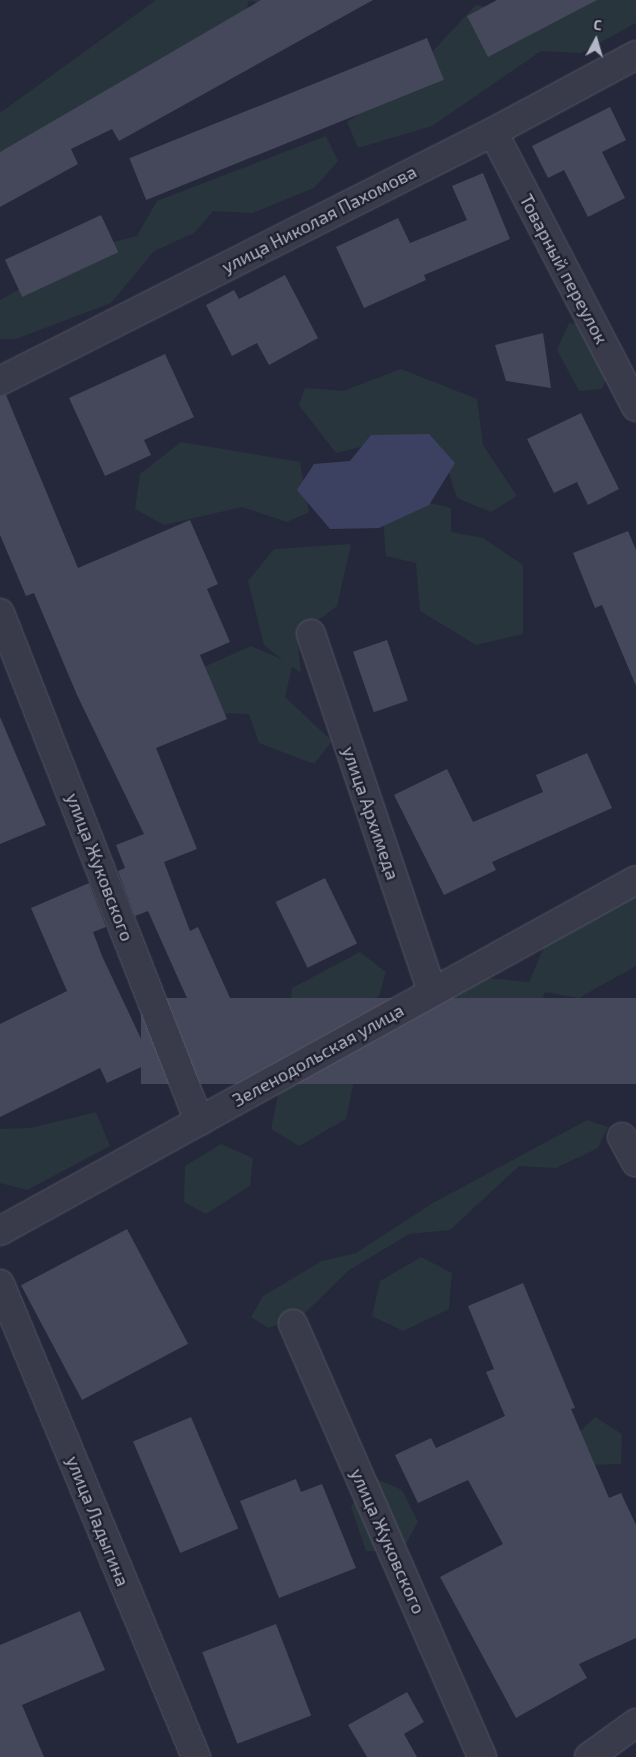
<!DOCTYPE html>
<html>
<head>
<meta charset="utf-8">
<style>
  body { margin:0 }
  #map { position:relative; width:636px; height:1757px; overflow:hidden; background:#25283a; font-family:"Exo 2",sans-serif }
  div>[style] { position:absolute }
  .green>* { inset:0; background:#28353c }
  .water>* { inset:0; background:#3d4161 }
  .building>* { inset:0; background:#45475b; transform-origin:0 0 }
  .roads { filter:drop-shadow(0 0 1px #545665) drop-shadow(0 0 1px #545665) }
  .minor>* { height:28px; margin:-14px; padding:0 14px; transform-origin:14px; border-radius:14px; background:#393b4a }
  span { translate:-50% -50%; white-space:nowrap; text-align:center; line-height:1.15; -webkit-text-stroke:4.5px #1e202f; paint-order:stroke }
  .street-label { font-size:18px; color:#b4b6c6 }
  .north { position:absolute; left:571px; top:15px; width:50px; height:50px; -webkit-text-stroke:4px #1e202f; paint-order:stroke; rotate:6deg; font-size:14px; font-weight:700; line-height:20px; text-align:center; color:#b4b6c6 }
  .north::after { content:''; display:block; margin:auto; width:18px; height:22px; background:#b4b6c6; clip-path:polygon(50% 0,100% 100%,50% 72%,0 100%) }
</style>
</head>
<body>
<div id="map">
  <div class="green">
    <i style="clip-path:polygon(156px 0,292px 0,281px 6px,249px 1px,240px 34px,0 156px,0 113px)"></i>
    <i style="clip-path:polygon(525px 0,636px 0,636px 23px,581px 53px,541px 51px,432px 126px,358px 148px,347px 122px,399px 87px,476px 5px,517px 12px)"></i>
    <i style="clip-path:polygon(326px 136px,338px 161px,314px 188px,252px 213px,213px 211px,194px 233px,154px 251px,111px 303px,16px 339px,0 339px,0 300px,98px 246px,137px 236px,157px 201px)"></i>
    <i style="clip-path:polygon(569px 323px,592px 326px,611px 369px,602px 389px,579px 391px,557px 350px)"></i>
    <i style="clip-path:polygon(401px 369px,477px 399px,483px 445px,517px 496px,491px 512px,457px 498px,445px 461px,405px 436px,336px 453px,299px 405px,305px 388px,343px 391px)"></i>
    <i style="clip-path:polygon(181px 442px,300px 462px,309px 512px,287px 522px,242px 507px,164px 525px,135px 509px,140px 474px)"></i>
    <i style="clip-path:polygon(422px 501px,451px 508px,451px 532px,483px 538px,523px 565px,523px 634px,476px 645px,420px 611px,416px 563px,386px 556px,383px 519px)"></i>
    <i style="clip-path:polygon(351px 544px,337px 606px,297px 636px,301px 673px,292px 667px,285px 697px,332px 741px,314px 764px,259px 743px,249px 714px,209px 713px,188px 674px,251px 646px,283px 660px,264px 645px,248px 581px,274px 549px)"></i>
    <i style="clip-path:polygon(636px 891px,636px 966px,579px 998px,545px 992px,530px 1032px,433px 1082px,392px 1060px,400px 1024px,479px 977px,529px 982px,546px 942px)"></i>
    <i style="clip-path:polygon(360px 952px,386px 972px,379px 996px,316px 1033px,288px 1025px,292px 988px)"></i>
    <i style="clip-path:polygon(197px 997px,246px 1022px,248px 1054px,211px 1076px,186px 1071px,167px 1007px)"></i>
    <i style="clip-path:polygon(321px 1064px,354px 1080px,346px 1119px,299px 1146px,271px 1129px,280px 1085px)"></i>
    <i style="clip-path:polygon(96px 1112px,110px 1146px,27px 1190px,0 1183px,0 1129px,31px 1128px)"></i>
    <i style="clip-path:polygon(587px 1120px,608px 1127px,598px 1148px,556px 1168px,519px 1166px,450px 1230px,409px 1234px,349px 1270px,301px 1317px,268px 1328px,251px 1317px,263px 1296px,322px 1261px,356px 1253px,433px 1203px)"></i>
    <i style="clip-path:polygon(221px 1144px,253px 1158px,250px 1186px,206px 1214px,184px 1202px,185px 1166px)"></i>
    <i style="clip-path:polygon(421px 1257px,452px 1273px,449px 1309px,403px 1331px,372px 1316px,380px 1281px)"></i>
    <i style="clip-path:polygon(595px 1417px,622px 1434px,621px 1464px,584px 1465px,574px 1437px)"></i>
    <i style="clip-path:polygon(370px 1476px,402px 1490px,418px 1522px,402px 1551px,366px 1551px,351px 1507px)"></i>
  </div>
  <div class="water">
    <i style="clip-path:polygon(429px 434px,455px 463px,429px 505px,379px 528px,330px 529px,297px 490px,314px 464px,350px 461px,371px 435px)"></i>
  </div>
  <div class="building">
    <i style="clip-path:polygon(261px 0,373px 0,119px 141px,112px 129px,71px 149px,78px 164px,0 207px,0 152px)"></i>
    <i style="clip-path:polygon(497px 0,597px 0,488px 57px,467px 16px)"></i>
    <i style="left:427px;top:38px;width:45px;height:321px;rotate:68deg"></i>
    <i style="clip-path:polygon(610px 107px,626px 140px,602px 152px,625px 198px,588px 217px,564px 170px,548px 178px,532px 146px)"></i>
    <i style="clip-path:polygon(483px 173px,510px 239px,424px 275px,426px 280px,364px 308px,336px 247px,398px 218px,410px 243px,467px 220px,452px 186px)"></i>
    <i style="left:101px;top:215px;width:41px;height:106px;rotate:65deg"></i>
    <i style="clip-path:polygon(285px 275px,318px 338px,269px 365px,257px 343px,232px 356px,206px 305px,234px 290px,239px 299px)"></i>
    <i style="clip-path:polygon(543px 333px,551px 388px,506px 381px,495px 345px)"></i>
    <i style="clip-path:polygon(165px 354px,194px 417px,144px 440px,151px 455px,105px 476px,69px 398px)"></i>
    <i style="clip-path:polygon(6px 395px,78px 568px,190px 520px,218px 584px,207px 589px,230px 642px,200px 655px,227px 719px,156px 748px,197px 849px,164px 862px,190px 931px,198px 927px,235px 1009px,199px 1025px,148px 911px,135px 916px,118px 871px,125px 868px,116px 845px,144px 834px,77px 695px,34px 593px,26px 596px,0 535px,0 396px)"></i>
    <i style="clip-path:polygon(581px 413px,619px 489px,588px 505px,577px 482px,554px 493px,527px 439px)"></i>
    <i style="clip-path:polygon(628px 531px,636px 550px,636px 686px,602px 605px,595px 608px,573px 553px)"></i>
    <i style="left:387px;top:640px;width:64px;height:36px;rotate:71deg"></i>
    <i style="clip-path:polygon(0 717px,46px 825px,0 844px)"></i>
    <i style="clip-path:polygon(587px 753px,612px 808px,492px 862px,496px 870px,444px 895px,394px 795px,447px 769px,473px 822px,543px 792px,536px 775px)"></i>
    <i style="left:325px;top:878px;width:73px;height:55px;rotate:64deg"></i>
    <i style="clip-path:polygon(89px 883px,106px 927px,93px 932px,102px 956px,152px 1062px,107px 1083px,100px 1068px,0 1117px,0 1024px,67px 991px,31px 908px)"></i>
    <i style="left:636px;top:998px;width:86px;height:495px;rotate:90deg"></i>
    <i style="left:127px;top:1229px;width:130px;height:120px;rotate:62deg"></i>
    <i style="clip-path:polygon(523px 1283px,575px 1408px,571px 1409px,609px 1498px,621px 1493px,636px 1525px,636px 1638px,579px 1664px,587px 1678px,516px 1718px,440px 1577px,503px 1544px,468px 1480px,418px 1503px,395px 1455px,431px 1438px,436px 1448px,505px 1416px,486px 1372px,494px 1369px,468px 1306px)"></i>
    <i style="left:191px;top:1417px;width:121px;height:63px;rotate:67deg"></i>
    <i style="clip-path:polygon(296px 1479px,301px 1492px,322px 1484px,356px 1568px,279px 1598px,240px 1501px)"></i>
    <i style="clip-path:polygon(80px 1611px,105px 1670px,22px 1705px,44px 1757px,0 1757px,0 1645px)"></i>
    <i style="left:276px;top:1624px;width:98px;height:79px;rotate:69deg"></i>
    <i style="clip-path:polygon(407px 1692px,424px 1722px,404px 1734px,417px 1757px,367px 1757px,348px 1725px)"></i>
  </div>
  <div class="roads">
    <div class="minor">
      <i style="left:493px;top:132px;width:310px;rotate:62.5deg"></i>
      <i style="left:0;top:381px;width:552px;rotate:-26.8deg"></i>
      <i style="left:493px;top:132px;width:162px;rotate:-28.3deg"></i>
      <i style="left:0;top:613px;width:546px;rotate:68.61deg"></i>
      <i style="left:311px;top:634px;width:378px;rotate:71.3deg"></i>
      <i style="left:622px;top:1137px;width:29px;rotate:61deg"></i>
      <i style="left:0;top:1231px;width:726px;rotate:-28.89deg"></i>
      <i style="left:0;top:1284px;width:512px;rotate:67.49deg"></i>
      <i style="left:293px;top:1324px;width:472px;rotate:66.4deg"></i>
      <i style="left:589px;top:1757px;width:58px;rotate:-35.9deg"></i>
    </div>
  </div>
  <div class="street-label">
    <span style="left:319px;top:219px;rotate:-27deg">улица Николая Пахомова</span>
    <span style="left:564px;top:269px;rotate:62deg">Товарный переулок</span>
    <span style="left:371px;top:813px;rotate:71deg">улица Архимеда</span>
    <span style="left:100px;top:867px;rotate:69deg">улица Жуковского</span>
    <span style="left:318px;top:1055px;rotate:-29deg">Зеленодольская улица</span>
    <span style="left:98px;top:1521px;rotate:68deg">улица Ладыгина</span>
    <span style="left:388px;top:1541px;rotate:66deg">улица Жуковского</span>
  </div>
  <div class="north">С</div>
</div>
</body>
</html>
